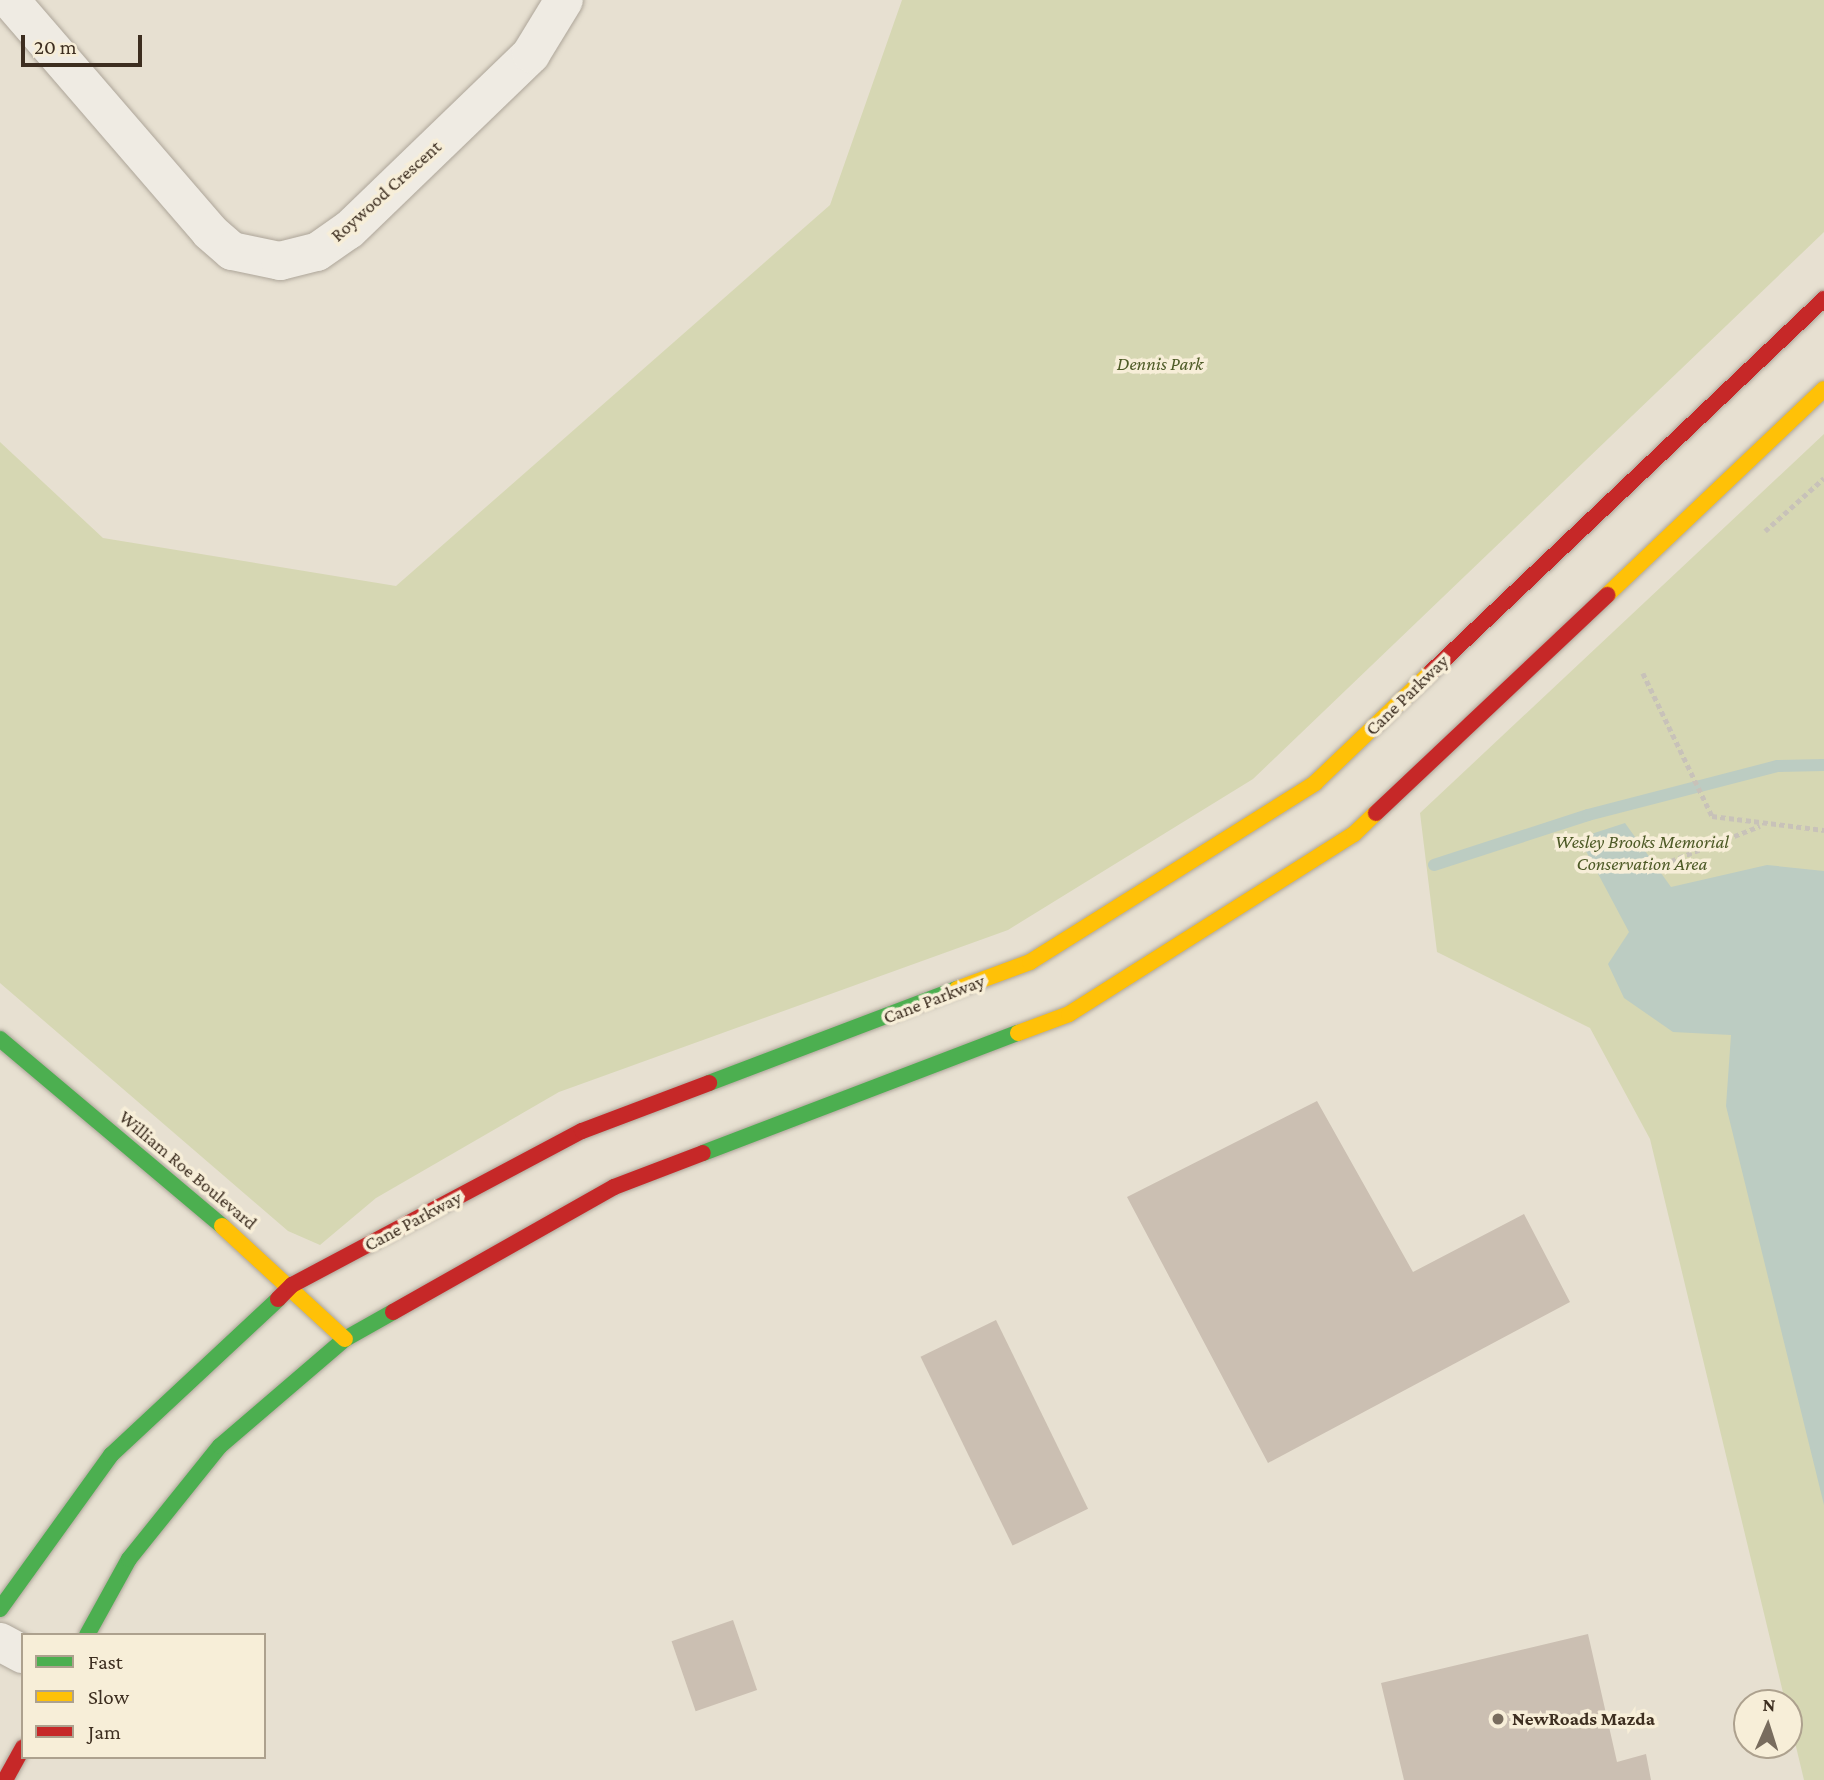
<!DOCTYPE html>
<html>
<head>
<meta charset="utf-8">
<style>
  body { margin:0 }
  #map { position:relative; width:1824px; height:1780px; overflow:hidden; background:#e7e0d1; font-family:"Crimson Pro",serif }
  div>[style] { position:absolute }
  .green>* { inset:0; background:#d6d7b3 }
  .water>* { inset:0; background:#bcccc2 }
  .stream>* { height:12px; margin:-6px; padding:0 6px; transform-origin:6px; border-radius:6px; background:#bcccc2 }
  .building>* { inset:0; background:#cbbfb2; transform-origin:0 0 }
  .path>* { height:4.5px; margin-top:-2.25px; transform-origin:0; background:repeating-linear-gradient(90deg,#c8c2b9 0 5px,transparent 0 8.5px) }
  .roads { filter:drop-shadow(0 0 2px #ada599) drop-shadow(0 0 2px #ada599) }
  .street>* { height:38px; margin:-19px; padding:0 19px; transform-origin:19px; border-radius:19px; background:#efebe3 }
  .fast>* { height:16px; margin:-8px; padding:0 8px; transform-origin:8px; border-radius:8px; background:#4caf50 }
  .slow>* { height:16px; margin:-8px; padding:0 8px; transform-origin:8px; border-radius:8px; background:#ffc107 }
  .jam>* { height:16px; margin:-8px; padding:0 8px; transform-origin:8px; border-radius:8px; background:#c62828 }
  .dots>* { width:19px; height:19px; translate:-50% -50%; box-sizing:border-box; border:4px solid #f7eed8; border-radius:50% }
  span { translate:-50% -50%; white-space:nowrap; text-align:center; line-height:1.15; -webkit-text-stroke:7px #f7eed8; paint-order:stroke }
  .street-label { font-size:19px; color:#3d2e20 }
  .park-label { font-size:19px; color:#4d5a26; font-style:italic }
  .poi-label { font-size:19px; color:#3d2e20; font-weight:700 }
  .left { translate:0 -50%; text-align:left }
  .legend { position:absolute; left:21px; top:1633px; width:245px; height:126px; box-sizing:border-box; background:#f7eed8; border:2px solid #ada18e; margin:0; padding:9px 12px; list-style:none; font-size:21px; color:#3d2e20 }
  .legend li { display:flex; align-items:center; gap:14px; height:35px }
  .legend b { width:35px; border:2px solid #ada18e }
  .north { position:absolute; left:1733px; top:1689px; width:70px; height:70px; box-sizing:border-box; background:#f7eed8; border:2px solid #ada18e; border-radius:50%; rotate:3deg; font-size:19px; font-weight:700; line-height:28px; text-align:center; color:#3d2e20 }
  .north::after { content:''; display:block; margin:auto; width:24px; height:32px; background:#786c5e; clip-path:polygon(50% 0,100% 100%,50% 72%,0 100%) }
  .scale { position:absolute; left:21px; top:35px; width:121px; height:32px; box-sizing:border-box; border:4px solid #3d2e20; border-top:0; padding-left:9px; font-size:21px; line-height:24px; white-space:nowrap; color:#3d2e20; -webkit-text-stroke:5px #f7eed8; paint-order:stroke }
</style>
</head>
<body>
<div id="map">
  <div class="green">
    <i style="clip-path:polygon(902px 0,1824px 0,1824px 232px,1253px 779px,1008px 930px,559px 1092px,376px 1198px,320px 1245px,288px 1231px,0 983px,0 442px,103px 538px,396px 586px,830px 205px)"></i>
    <i style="clip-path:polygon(1824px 434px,1824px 1780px,1804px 1780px,1650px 1139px,1590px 1028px,1437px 952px,1420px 813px)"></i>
  </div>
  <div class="water">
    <i style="clip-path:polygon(1625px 823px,1671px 887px,1767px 865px,1824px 871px,1824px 1505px,1726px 1106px,1731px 1035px,1673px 1032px,1624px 998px,1608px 964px,1629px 932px,1579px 838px)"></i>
  </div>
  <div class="stream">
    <i style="left:1434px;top:865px;width:162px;rotate:-18deg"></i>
    <i style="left:1588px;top:815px;width:196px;rotate:-14.5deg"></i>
    <i style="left:1778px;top:766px;width:46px;rotate:-1.2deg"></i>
  </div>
  <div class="building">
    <i style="clip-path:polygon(1317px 1101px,1413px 1272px,1524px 1214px,1570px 1302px,1268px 1463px,1127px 1197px)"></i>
    <i style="left:996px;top:1320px;width:210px;height:84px;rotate:64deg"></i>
    <i style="left:733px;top:1620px;width:74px;height:65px;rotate:71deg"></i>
    <i style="clip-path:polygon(1588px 1634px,1617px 1762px,1646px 1754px,1651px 1780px,1404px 1780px,1381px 1683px)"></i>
  </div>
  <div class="path">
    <i style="left:1765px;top:531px;width:79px;rotate:-41.9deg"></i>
    <i style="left:1643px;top:673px;width:159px;rotate:64.2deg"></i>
    <i style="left:1712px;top:816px;width:113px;rotate:7.1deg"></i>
    <i style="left:1663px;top:864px;width:104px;rotate:-21.4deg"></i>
  </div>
  <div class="roads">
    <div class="street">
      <i style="left:10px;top:0;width:306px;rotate:49.2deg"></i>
      <i style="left:210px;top:232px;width:29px;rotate:41deg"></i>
      <i style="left:232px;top:251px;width:49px;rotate:11.8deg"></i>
      <i style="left:280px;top:261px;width:38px;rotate:-14deg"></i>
      <i style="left:317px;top:252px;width:39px;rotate:-35deg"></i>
      <i style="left:349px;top:230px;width:253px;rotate:-44deg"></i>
      <i style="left:531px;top:54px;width:63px;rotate:-58.6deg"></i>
      <i style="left:0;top:1642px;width:26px;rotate:28deg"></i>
    </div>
    <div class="fast">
      <i style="left:0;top:1039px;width:290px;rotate:40.1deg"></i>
      <i style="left:709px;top:1083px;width:265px;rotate:-20.8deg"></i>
      <i style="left:703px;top:1153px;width:337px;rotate:-20.9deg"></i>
      <i style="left:0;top:1609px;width:190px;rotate:-54.2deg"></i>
      <i style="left:111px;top:1455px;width:229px;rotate:-43deg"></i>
      <i style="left:87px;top:1635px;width:87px;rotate:-61.1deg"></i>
      <i style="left:129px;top:1559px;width:145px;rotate:-51.2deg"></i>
      <i style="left:220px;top:1446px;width:165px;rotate:-40.6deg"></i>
      <i style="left:345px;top:1339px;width:55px;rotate:-29.4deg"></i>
    </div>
    <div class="slow">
      <i style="left:1607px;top:595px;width:299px;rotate:-43.5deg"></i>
      <i style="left:957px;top:989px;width:78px;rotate:-20.3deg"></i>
      <i style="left:1030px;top:962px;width:337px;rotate:-32.1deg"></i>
      <i style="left:1315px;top:783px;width:161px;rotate:-43.7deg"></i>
      <i style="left:1018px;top:1033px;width:54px;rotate:-20.4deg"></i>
      <i style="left:1069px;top:1014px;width:337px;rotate:-32.3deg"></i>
      <i style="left:1354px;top:834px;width:30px;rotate:-44deg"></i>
      <i style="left:222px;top:1226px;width:167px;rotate:42.6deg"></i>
    </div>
    <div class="jam">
      <i style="left:1431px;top:672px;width:542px;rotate:-43.5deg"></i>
      <i style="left:1376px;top:813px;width:318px;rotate:-43.3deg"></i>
      <i style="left:278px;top:1299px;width:20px;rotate:-45deg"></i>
      <i style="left:292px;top:1285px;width:328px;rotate:-28deg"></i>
      <i style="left:582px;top:1131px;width:136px;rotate:-20.7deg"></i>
      <i style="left:393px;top:1312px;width:254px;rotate:-29.5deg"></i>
      <i style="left:614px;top:1187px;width:95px;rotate:-20.9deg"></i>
      <i style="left:5px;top:1780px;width:37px;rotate:-61deg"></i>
    </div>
  </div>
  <div class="dots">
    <i style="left:1498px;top:1719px;background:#786c5e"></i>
  </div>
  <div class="street-label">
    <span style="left:386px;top:191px;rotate:-42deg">Roywood Crescent</span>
    <span style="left:1407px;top:695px;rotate:-44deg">Cane Parkway</span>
    <span style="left:934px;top:999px;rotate:-21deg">Cane Parkway</span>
    <span style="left:188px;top:1170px;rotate:40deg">William Roe Boulevard</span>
    <span style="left:413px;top:1221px;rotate:-28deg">Cane Parkway</span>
  </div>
  <div class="park-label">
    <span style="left:1160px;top:364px">Dennis Park</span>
    <span style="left:1642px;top:853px">Wesley Brooks Memorial<br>Conservation Area</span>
  </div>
  <div class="poi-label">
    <span class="left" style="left:1512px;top:1719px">NewRoads Mazda</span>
  </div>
  <ul class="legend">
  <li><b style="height:9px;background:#4caf50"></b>Fast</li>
  <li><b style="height:9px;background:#ffc107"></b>Slow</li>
  <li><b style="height:9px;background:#c62828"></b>Jam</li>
  </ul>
  <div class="north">N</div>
  <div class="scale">20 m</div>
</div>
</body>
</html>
